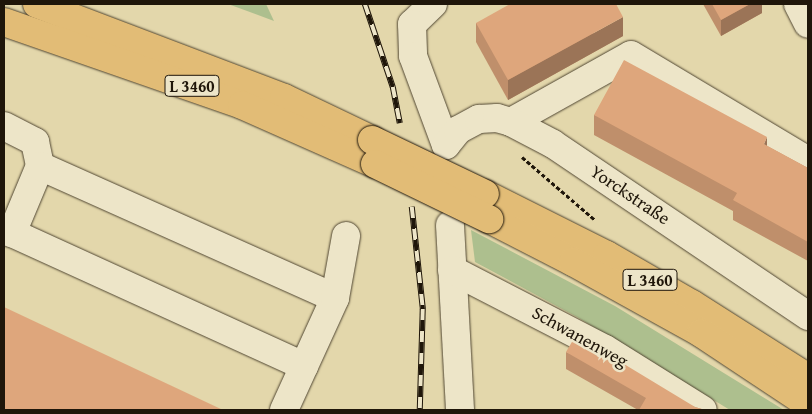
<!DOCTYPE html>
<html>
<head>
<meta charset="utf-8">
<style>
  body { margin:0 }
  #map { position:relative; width:812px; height:414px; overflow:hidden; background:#e3d7ab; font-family:"Gentium Book Plus",serif }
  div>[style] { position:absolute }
  .green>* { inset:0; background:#adbf8e }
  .path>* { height:3px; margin-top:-1.5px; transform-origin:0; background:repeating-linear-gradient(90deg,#1f160a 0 4px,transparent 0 6.5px) }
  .roads { filter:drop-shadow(0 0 1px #504632) drop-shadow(0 0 1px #504632) }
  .minor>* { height:28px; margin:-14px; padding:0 14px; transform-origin:14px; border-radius:14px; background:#ede5c8 }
  .major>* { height:28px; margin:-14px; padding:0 14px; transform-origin:14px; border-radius:14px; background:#e2bc76 }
  .rail>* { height:5.5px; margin-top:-2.75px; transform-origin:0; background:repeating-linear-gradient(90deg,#ede5c8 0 11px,#1f160a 0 22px); box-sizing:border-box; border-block:1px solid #1f160a }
  .bridges { filter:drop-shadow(0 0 1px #1f160a) drop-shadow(0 0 1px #1f160a) }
  .major-bridge>* { height:28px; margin:-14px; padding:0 14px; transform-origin:14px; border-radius:14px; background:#e2bc76 }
  .wall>* { inset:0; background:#bf8f6b }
  .shaded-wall>* { inset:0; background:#9b7457 }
  .building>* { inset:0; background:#dea67c }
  span { translate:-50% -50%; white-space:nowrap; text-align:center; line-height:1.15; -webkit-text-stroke:5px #ede5c8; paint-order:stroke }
  .shield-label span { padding:1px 4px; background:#ede5c8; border:1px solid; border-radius:4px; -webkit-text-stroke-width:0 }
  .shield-label { font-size:16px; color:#1f160a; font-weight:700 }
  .street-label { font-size:18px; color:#1f160a }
  .frame { position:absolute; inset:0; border:5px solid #1f160a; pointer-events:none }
</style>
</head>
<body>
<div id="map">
  <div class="green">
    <i style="clip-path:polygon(228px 4px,266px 4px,274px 21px)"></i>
    <i style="clip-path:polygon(471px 230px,615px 306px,784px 410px,730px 410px,577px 317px,475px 262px)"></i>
  </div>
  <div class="path">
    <i style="left:522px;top:157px;width:96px;rotate:40.8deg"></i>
  </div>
  <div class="roads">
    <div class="minor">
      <i style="left:433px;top:4px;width:29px;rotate:136deg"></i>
      <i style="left:412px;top:24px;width:32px;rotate:88deg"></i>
      <i style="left:413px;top:56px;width:95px;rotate:69.7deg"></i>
      <i style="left:798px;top:4px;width:22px;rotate:63deg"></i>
      <i style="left:511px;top:122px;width:137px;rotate:-29.2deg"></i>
      <i style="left:631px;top:55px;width:206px;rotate:30.9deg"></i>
      <i style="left:4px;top:126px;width:35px;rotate:27deg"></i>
      <i style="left:35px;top:142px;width:25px;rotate:78deg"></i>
      <i style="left:40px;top:166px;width:73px;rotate:112.7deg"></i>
      <i style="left:12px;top:233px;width:321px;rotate:24.5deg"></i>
      <i style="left:446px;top:145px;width:19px;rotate:-51deg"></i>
      <i style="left:458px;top:130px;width:24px;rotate:-28deg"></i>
      <i style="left:479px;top:119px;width:18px;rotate:-3deg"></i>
      <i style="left:497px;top:118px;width:15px;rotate:16deg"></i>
      <i style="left:511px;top:122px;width:47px;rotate:27.6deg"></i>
      <i style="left:553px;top:144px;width:308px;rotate:34deg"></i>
      <i style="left:40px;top:166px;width:323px;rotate:24.1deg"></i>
      <i style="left:450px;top:225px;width:185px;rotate:86.9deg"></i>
      <i style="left:452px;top:270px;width:172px;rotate:27.3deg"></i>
      <i style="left:605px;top:349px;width:115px;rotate:31.9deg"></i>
      <i style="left:284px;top:410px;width:123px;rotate:-65.5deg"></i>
      <i style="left:335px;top:298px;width:63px;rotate:-79.9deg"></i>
    </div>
    <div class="major">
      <i style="left:37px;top:4px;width:264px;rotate:20.8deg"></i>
      <i style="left:284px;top:98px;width:98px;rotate:25.5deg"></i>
      <i style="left:4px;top:22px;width:252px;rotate:19.2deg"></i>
      <i style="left:242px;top:105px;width:145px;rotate:23.9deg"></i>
      <i style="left:485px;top:194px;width:136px;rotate:26.6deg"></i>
      <i style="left:607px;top:255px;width:98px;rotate:30deg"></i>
      <i style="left:692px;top:304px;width:138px;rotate:32.5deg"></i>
      <i style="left:489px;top:219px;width:94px;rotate:27.1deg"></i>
      <i style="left:573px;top:262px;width:146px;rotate:29deg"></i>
      <i style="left:701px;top:333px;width:128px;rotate:33.6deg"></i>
    </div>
  </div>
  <div class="rail">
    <i style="left:365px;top:4px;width:88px;rotate:71.4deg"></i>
    <i style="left:393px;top:87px;width:37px;rotate:79deg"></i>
    <i style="left:412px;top:207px;width:103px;rotate:83.8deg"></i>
    <i style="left:423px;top:309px;width:101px;rotate:91.7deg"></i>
  </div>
  <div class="bridges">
    <div class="major-bridge">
      <i style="left:372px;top:140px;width:125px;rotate:25.5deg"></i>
      <i style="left:375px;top:164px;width:127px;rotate:25.8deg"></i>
    </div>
  </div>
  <div class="wall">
    <i style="clip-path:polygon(703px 4px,762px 4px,762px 13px,721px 36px)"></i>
    <i style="clip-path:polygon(476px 23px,623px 36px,508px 100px,476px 42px)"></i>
    <i style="clip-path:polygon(594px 115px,767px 146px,808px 168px,808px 261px,733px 220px,733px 211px,594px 135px)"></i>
    <i style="clip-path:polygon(566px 352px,695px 407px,705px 410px,638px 410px,566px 369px)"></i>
  </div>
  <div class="shaded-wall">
    <i style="clip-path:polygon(750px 4px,762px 4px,762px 13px,721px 36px,721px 20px)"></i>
    <i style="clip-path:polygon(623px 17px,623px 36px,508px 100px,508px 80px)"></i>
    <i style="clip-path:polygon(767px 137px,767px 157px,764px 144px)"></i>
  </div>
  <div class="building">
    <i style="clip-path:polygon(510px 4px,616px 4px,623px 17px,508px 80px,476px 23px)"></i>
    <i style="clip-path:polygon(712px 4px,750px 4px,721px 20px)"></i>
    <i style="clip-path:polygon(624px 60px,767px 137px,764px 144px,808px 168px,808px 242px,733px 200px,737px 193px,594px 115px)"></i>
    <i style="clip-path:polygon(4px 307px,223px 410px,4px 410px)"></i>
    <i style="clip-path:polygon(576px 335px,695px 407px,705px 410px,639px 410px,646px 398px,566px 352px)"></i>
  </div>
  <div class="shield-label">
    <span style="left:192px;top:86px">L 3460</span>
    <span style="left:650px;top:280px">L 3460</span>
  </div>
  <div class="street-label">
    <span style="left:630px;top:195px;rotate:34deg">Yorckstraße</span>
    <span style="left:580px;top:337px;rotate:29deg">Schwanenweg</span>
  </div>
  <div class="frame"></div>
</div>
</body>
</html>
